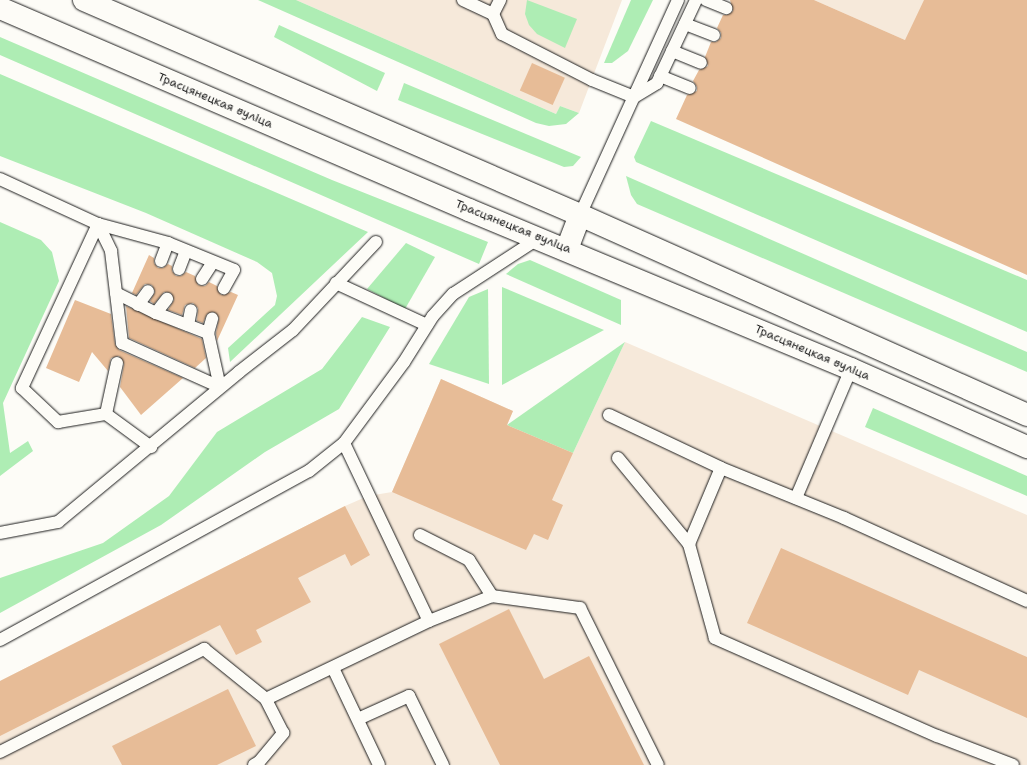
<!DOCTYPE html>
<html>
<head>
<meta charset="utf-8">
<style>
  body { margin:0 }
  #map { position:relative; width:1027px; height:765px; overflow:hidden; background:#fdfcf7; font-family:"Shantell Sans",sans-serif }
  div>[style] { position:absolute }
  .built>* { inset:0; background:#f6e9da }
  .green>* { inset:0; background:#aeedb4 }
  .building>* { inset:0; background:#e7bc97; transform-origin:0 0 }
  .roads { filter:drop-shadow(0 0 1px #1c1c1c) drop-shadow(0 0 1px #1c1c1c) }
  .lane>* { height:12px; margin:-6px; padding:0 6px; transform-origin:6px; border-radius:6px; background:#fdfcf7 }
  .street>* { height:22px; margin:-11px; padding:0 11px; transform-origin:11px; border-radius:11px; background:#fdfcf7 }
  .secondary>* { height:22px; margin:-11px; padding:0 11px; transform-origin:11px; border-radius:11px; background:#fdfcf7 }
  span { translate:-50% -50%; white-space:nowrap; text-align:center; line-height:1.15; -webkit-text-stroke:3px #fdfcf7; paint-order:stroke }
  .street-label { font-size:12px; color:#1c1c1c }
</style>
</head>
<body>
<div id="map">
  <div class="built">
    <i style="clip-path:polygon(296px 0,622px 0,579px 113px,560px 106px,556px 114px)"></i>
    <i style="clip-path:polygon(814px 0,1027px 0,905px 40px)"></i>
    <i style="clip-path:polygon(625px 342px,1027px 515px,1027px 765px,0 765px,0 681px,345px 506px,368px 496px,392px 492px,441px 379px,513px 411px,507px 425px,573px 453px)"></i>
  </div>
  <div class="green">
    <i style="clip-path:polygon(258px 0,296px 0,556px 114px,560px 106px,579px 113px,566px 124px,549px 126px,536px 123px)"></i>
    <i style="clip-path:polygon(527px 0,577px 19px,565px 48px,537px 34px,529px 25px,525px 14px)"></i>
    <i style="clip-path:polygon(631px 0,653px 0,628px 51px,612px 63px,604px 63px)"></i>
    <i style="clip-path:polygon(279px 25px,385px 73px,377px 91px,274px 37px)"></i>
    <i style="clip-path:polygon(0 37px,332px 180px,488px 242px,479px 264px,0 55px)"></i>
    <i style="clip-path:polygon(0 74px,368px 232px,230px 362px,228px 348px,275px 305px,277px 296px,272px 273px,257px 262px,146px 213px,0 156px)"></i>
    <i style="clip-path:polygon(404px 83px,581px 157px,573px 166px,564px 167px,398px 100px)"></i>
    <i style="clip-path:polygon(651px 121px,1027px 280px,1027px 332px,636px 162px,634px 157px)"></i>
    <i style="clip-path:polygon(626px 176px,1027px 352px,1027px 372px,637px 204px,631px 195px)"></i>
    <i style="clip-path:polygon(0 222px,41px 240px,52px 252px,59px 281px,3px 403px,10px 453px,28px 441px,33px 451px,0 476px)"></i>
    <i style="clip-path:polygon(406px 243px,435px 257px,405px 309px,367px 289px)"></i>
    <i style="clip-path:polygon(530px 260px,621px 300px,621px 325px,506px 274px,518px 264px)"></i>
    <i style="clip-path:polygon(502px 287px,604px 330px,502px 385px)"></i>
    <i style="clip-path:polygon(488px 289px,489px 384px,429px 364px,469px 297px)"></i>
    <i style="clip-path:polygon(362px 317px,390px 327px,339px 409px,265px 452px,161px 525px,0 613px,0 578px,103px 543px,169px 496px,217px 432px,322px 369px)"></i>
    <i style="clip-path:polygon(625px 342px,573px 453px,507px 425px)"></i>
    <i style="clip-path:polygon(873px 408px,1027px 476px,1027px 496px,865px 427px)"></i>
  </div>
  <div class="building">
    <i style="clip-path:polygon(730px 0,814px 0,905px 40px,924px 0,1027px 0,1027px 275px,676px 119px,687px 95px,697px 91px,697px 87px,693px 81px,699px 70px,708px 66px,705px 57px,711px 42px,716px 42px,721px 38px,721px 33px,717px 28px,723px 15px,727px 15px,733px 11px)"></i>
    <i style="left:532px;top:63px;width:36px;height:30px;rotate:24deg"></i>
    <i style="clip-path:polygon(149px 255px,154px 258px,154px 263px,158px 268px,163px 268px,168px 264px,172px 266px,172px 271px,176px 276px,181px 276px,186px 272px,195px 276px,198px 285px,205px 286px,209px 282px,217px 286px,221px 295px,231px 292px,238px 295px,217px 341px,216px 333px,219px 318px,214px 312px,207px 314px,203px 323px,197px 321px,198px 308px,193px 303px,185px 305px,182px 315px,168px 310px,174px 300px,171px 293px,164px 292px,154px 304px,150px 301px,155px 292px,152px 285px,145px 284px,136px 295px,132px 293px)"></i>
    <i style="clip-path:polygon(75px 300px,111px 314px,115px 344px,119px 350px,183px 378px,141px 415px,120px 387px,124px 364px,119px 356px,111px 358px,108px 371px,92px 352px,79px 382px,46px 368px)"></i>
    <i style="clip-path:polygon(126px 306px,202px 339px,206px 358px,195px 368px,129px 338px)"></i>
    <i style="clip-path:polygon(441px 379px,513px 411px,507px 425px,573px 453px,552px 500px,563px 505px,548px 540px,534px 534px,526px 550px,392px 492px)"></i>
    <i style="clip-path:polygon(345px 506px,370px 555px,351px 566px,345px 554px,298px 578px,311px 602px,256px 630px,262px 642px,236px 655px,220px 625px,0 736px,0 681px)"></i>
    <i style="clip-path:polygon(781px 548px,1027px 657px,1027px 718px,919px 670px,908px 695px,747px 623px)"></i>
    <i style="clip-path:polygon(509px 609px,544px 679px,589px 656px,644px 765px,500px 765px,439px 644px)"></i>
    <i style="clip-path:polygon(228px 689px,256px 746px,217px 765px,122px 765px,112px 746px)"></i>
  </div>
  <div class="roads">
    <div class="lane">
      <i style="left:463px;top:0;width:33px;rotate:25deg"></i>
      <i style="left:493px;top:14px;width:22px;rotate:66deg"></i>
      <i style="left:502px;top:34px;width:101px;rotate:27.1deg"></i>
      <i style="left:592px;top:80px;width:45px;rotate:22deg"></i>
      <i style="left:634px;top:97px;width:27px;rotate:-31deg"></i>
      <i style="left:657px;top:83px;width:92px;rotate:-64.8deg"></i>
      <i style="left:706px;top:0;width:22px;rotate:22deg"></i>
      <i style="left:493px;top:14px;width:16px;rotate:-63deg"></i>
      <i style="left:685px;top:24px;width:31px;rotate:21deg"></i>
      <i style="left:672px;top:51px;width:31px;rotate:22deg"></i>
      <i style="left:660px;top:76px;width:32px;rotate:22deg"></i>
      <i style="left:0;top:179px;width:108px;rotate:24.7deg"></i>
      <i style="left:98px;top:224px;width:73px;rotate:15.2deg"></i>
      <i style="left:168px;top:243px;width:71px;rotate:22.2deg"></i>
      <i style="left:234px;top:270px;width:21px;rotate:119deg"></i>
      <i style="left:580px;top:215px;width:236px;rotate:-65.5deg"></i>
      <i style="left:98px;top:224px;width:181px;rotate:114.9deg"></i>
      <i style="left:22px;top:388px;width:50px;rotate:43.4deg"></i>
      <i style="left:58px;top:422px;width:49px;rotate:-9.5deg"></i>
      <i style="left:98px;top:224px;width:30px;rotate:64deg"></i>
      <i style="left:111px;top:251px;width:93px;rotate:83.2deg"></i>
      <i style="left:122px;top:343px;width:107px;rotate:24.2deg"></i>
      <i style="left:161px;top:261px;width:19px;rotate:-69deg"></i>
      <i style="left:179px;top:269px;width:19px;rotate:-69deg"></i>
      <i style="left:202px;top:279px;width:20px;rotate:-57deg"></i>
      <i style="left:336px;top:283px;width:100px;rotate:24.8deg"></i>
      <i style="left:116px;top:293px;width:45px;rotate:26.6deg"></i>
      <i style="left:156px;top:313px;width:56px;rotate:21deg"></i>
      <i style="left:208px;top:333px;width:55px;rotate:77.5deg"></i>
      <i style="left:138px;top:305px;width:17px;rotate:-54deg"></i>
      <i style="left:156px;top:313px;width:18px;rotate:-52deg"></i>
      <i style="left:188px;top:325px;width:15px;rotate:-79deg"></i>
      <i style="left:208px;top:333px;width:15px;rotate:-74deg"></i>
      <i style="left:117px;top:363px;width:52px;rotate:102.2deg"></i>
      <i style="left:106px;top:414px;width:56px;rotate:36.3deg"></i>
      <i style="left:609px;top:415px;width:124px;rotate:25.3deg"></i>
      <i style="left:344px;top:443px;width:197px;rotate:64.5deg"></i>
      <i style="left:618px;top:458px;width:112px;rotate:50.5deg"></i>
      <i style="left:796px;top:498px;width:140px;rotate:-66.9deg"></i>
      <i style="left:0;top:533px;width:59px;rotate:-10.7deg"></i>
      <i style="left:58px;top:522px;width:235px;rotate:-39.6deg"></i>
      <i style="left:239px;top:372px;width:68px;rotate:-37.9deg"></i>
      <i style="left:293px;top:330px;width:121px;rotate:-46.7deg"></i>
      <i style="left:420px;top:535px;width:55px;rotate:27deg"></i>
      <i style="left:469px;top:560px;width:43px;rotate:57.4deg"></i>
      <i style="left:492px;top:596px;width:89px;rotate:7.8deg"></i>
      <i style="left:580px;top:608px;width:175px;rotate:63.6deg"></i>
      <i style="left:0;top:640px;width:352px;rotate:-28.7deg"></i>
      <i style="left:309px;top:471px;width:45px;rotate:-38.7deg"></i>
      <i style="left:344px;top:443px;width:101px;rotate:-53.5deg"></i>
      <i style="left:404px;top:362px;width:54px;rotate:-57.8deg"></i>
      <i style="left:433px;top:316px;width:30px;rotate:-48deg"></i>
      <i style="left:453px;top:294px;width:103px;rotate:-33.1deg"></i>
      <i style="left:333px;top:668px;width:107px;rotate:64.6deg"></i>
      <i style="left:358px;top:719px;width:56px;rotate:-24.3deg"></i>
      <i style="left:409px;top:696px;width:77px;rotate:63.8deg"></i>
      <i style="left:0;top:752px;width:229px;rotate:-26.8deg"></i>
      <i style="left:204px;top:649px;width:80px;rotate:38.9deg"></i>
      <i style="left:266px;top:699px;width:181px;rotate:-25.6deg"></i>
      <i style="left:429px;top:621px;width:68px;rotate:-21.6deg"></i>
      <i style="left:254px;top:765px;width:6px;rotate:-31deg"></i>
      <i style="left:259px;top:762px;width:38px;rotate:-50deg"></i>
      <i style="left:283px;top:733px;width:38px;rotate:-117deg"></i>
      <i style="left:1013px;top:765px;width:81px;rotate:-159.1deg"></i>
      <i style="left:937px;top:736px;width:243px;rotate:-156.2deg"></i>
      <i style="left:715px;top:638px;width:98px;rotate:-105.5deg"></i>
      <i style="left:689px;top:544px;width:82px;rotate:-67.2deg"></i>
      <i style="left:721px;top:468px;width:133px;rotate:22.1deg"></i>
      <i style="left:844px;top:518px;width:201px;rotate:24.4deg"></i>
    </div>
    <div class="street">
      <i style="left:567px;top:249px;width:36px;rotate:-69deg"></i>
    </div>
    <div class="secondary">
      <i style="left:84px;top:0;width:541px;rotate:23.44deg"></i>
      <i style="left:580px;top:215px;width:490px;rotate:24.1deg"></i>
      <i style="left:0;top:8px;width:511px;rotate:23.3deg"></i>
      <i style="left:469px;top:210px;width:414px;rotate:22.6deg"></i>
      <i style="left:851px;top:369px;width:193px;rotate:23.9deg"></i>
    </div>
  </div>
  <div class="street-label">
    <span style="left:215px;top:101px;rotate:23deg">Трасцянецкая вуліца</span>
    <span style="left:513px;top:227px;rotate:22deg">Трасцянецкая вуліца</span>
    <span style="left:812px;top:353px;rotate:23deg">Трасцянецкая вуліца</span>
  </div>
</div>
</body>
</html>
